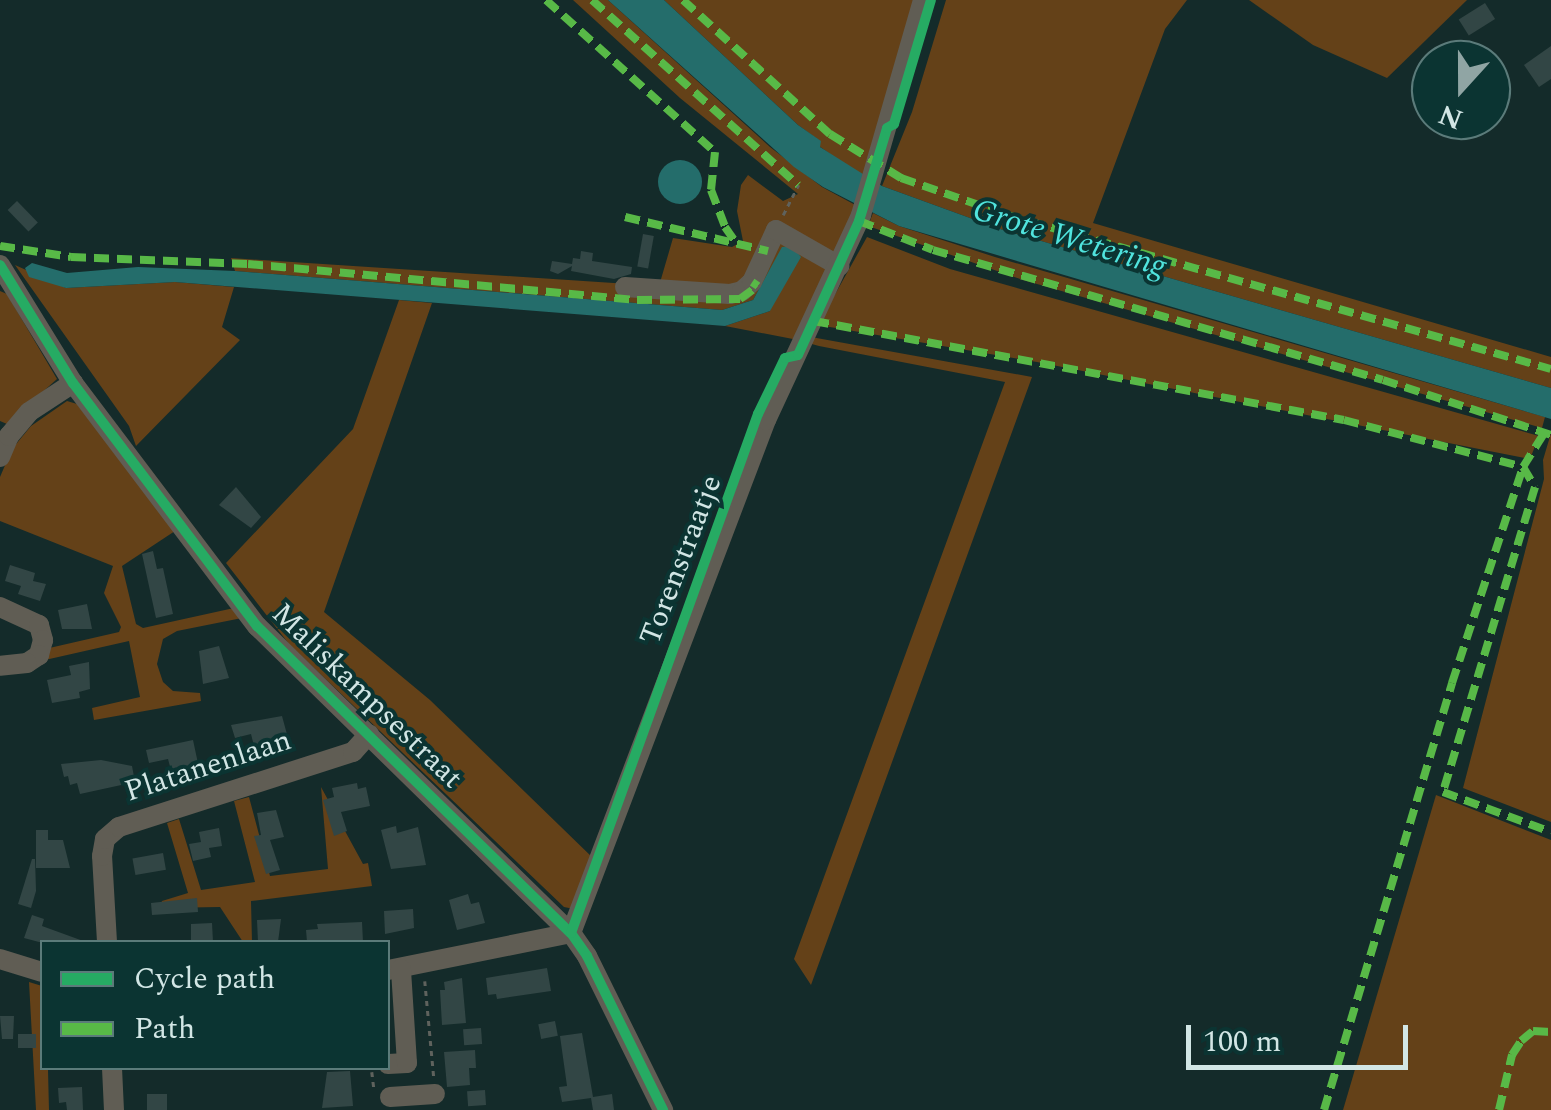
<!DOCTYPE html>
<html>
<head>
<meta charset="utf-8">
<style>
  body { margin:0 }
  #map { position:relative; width:1551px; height:1110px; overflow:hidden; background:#142b2a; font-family:Spectral,serif }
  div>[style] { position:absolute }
  .green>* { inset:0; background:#644118 }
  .water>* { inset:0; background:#246d6b }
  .round { border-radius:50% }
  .building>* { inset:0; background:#324645; transform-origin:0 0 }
  .path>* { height:2.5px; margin-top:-1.25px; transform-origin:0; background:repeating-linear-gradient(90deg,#5f625d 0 5px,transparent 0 10px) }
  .minor>* { height:20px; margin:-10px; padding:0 10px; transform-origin:10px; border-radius:10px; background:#605d54 }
  .quiet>* { height:8px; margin-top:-4px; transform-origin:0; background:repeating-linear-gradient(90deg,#58b947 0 15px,transparent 0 23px) }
  .cycleway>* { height:10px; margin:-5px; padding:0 5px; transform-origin:5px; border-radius:5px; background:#26ab63 }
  span { translate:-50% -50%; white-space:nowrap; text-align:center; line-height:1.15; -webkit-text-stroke:8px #0b3432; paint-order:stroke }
  .street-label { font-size:30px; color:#d2e6e5 }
  .water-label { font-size:32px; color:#50e4de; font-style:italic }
  .legend { position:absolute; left:40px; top:940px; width:350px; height:130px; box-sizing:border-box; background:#0b3432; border:2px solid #5b7b7a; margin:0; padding:12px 18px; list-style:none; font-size:30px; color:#d2e6e5 }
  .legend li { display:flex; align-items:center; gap:20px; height:50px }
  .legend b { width:50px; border:2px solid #5b7b7a }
  .north { position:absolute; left:1411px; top:40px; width:100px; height:100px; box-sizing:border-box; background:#0b3432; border:2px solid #5b7b7a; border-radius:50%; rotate:201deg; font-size:28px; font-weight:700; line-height:40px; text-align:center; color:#d2e6e5 }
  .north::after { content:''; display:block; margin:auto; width:35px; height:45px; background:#90a5a4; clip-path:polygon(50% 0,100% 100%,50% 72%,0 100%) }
  .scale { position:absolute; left:1186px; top:1025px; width:222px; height:45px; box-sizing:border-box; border:5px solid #d2e6e5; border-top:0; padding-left:12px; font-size:30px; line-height:35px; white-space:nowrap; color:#d2e6e5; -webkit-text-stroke:8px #0b3432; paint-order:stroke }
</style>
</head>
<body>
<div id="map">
  <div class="green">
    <i style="clip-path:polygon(573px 0,608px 0,770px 147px,822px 187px,859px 207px,798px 340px,725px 326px,770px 311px,774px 263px,753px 300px,722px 310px,235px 271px,231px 258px,659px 286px,673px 238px,732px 247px,743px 241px,737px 211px,741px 185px,748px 175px,783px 201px,798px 194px,680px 98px)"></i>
    <i style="clip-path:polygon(664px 0,920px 0,865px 179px,819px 146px,820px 141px,798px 125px)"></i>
    <i style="clip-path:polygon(946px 0,1187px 0,1165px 29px,1093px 223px,1551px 357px,1551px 388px,1003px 230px,882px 186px,912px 112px)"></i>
    <i style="clip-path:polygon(1249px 0,1467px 0,1387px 78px,1313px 45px)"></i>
    <i style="clip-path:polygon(873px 213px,899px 226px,995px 257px,1545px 417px,1542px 428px,1023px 280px,868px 226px)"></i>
    <i style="clip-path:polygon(867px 237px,950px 269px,1539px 436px,1530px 459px,1037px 362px,818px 325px)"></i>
    <i style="clip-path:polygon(15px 265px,66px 288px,175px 282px,234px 287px,222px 327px,240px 340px,136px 446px,129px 426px)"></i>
    <i style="clip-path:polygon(0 291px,7px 294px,57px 379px,7px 424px,0 421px)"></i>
    <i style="clip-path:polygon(399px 300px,432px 303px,324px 612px,430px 700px,594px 859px,574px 909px,564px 907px,289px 644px,226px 563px,353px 429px)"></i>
    <i style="clip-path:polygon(811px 337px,1032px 377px,811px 985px,794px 959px,1005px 382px,819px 346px,808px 343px)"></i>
    <i style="clip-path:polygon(67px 401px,77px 404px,175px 531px,122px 566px,136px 624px,143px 628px,234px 608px,242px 618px,177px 631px,163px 639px,157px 664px,163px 682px,173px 691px,200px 693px,201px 701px,94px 720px,92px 708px,140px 697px,129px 641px,45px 660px,45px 649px,119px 632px,121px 627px,104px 593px,113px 566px,0 521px,0 477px,12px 449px,31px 426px)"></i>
    <i style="clip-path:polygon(1551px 433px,1551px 822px,1463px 788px,1544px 479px,1543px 460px)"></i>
    <i style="clip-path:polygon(321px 787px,363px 864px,368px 863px,372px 886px,251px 901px,252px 942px,243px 942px,220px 907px,160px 908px,162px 901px,188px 893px,167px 823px,179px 819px,201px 890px,255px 882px,234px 801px,249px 797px,270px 876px,328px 869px)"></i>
    <i style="clip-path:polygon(1436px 795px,1551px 840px,1551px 1110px,1343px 1110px)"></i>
    <i style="clip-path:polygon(29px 982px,42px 986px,42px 1068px,101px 1068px,48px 1070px,49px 1110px,36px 1110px)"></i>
  </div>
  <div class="water">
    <i style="clip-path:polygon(608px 0,664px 0,798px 125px,821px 141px,820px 147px,882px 186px,1003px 230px,1551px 388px,1551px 419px,899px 226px,823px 187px,794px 167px)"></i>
    <i class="round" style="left:658px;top:160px;width:44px;height:44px"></i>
    <i style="clip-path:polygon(792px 246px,801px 257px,770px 311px,725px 326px,175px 282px,66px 288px,29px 277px,25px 268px,32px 263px,67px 273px,138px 267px,235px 271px,722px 310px,753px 300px,782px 247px)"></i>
  </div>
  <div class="building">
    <i style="left:1485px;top:3px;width:19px;height:31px;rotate:58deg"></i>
    <i style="clip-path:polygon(1551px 46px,1551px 79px,1539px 87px,1524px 65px)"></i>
    <i style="left:17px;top:201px;width:30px;height:13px;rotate:46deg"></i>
    <i style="left:643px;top:234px;width:11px;height:33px;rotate:10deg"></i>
    <i style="clip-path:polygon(581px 251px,593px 253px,592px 261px,632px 267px,631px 274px,614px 279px,571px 271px,572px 266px,558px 274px,550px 271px,552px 261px,572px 264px,573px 258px,580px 259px)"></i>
    <i style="clip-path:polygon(236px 487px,261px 517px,251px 528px,219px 505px)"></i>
    <i style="clip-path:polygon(153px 551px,157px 569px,163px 568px,173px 614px,156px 618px,142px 554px)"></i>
    <i style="clip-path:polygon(10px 565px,35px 573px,33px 581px,46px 584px,40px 601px,18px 594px,21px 586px,5px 581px)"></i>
    <i style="clip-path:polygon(87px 604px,92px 629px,62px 629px,58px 610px)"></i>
    <i style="clip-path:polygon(219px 646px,229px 678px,203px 684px,199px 651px)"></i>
    <i style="clip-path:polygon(89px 662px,90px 689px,79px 692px,80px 698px,52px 703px,47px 680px,71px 675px,69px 666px)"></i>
    <i style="clip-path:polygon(282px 716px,288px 738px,254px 746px,251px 734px,235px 738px,231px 725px)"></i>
    <i style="clip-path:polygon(193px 740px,199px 768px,172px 774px,168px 759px,149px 763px,146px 750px)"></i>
    <i style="clip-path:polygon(101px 760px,132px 766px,135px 782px,80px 794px,77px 783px,70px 785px,68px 776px,64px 777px,61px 764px)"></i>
    <i style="clip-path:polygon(357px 783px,358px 789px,366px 787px,370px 806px,341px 812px,347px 831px,334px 836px,323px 800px,334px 797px,332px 788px)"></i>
    <i style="clip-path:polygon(276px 810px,284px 837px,270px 840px,280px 870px,266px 874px,254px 836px,261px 835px,257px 813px)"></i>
    <i style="clip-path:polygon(396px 826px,397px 833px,418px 827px,426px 865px,391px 869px,381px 830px)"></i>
    <i style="clip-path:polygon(219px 828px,222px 846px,209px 848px,211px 857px,193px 861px,189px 844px,201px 842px,199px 832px)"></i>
    <i style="clip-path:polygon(36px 830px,48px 830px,48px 840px,63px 840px,70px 868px,36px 868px)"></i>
    <i style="left:163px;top:853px;width:17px;height:31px;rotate:80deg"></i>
    <i style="clip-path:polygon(32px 859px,35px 859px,36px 891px,31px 908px,18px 904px)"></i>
    <i style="clip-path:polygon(468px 894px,471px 904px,479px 902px,485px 923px,457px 930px,449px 900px)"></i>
    <i style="clip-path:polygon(197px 898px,198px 912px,152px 915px,151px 903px)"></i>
    <i style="clip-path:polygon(413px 909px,414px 928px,385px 934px,384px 911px)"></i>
    <i style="clip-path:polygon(32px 915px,44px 919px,42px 926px,86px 942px,39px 942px,24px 938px)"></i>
    <i style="clip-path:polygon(281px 919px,278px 942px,258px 942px,257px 920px)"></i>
    <i style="clip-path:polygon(362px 922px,363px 942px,307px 942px,306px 930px,318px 929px,317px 924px)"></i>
    <i style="clip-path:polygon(212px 923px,213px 942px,191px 941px,191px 924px)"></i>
    <i style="clip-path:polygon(547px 968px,551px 991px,497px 999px,496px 994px,488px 995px,486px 978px)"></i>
    <i style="clip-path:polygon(462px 978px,466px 1023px,442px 1025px,440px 990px,445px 990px,444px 982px)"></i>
    <i style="clip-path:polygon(0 1016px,14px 1016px,13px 1039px,2px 1039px)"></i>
    <i style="left:555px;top:1021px;width:15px;height:17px;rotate:79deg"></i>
    <i style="left:481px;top:1028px;width:16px;height:18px;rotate:86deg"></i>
    <i style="clip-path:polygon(582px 1033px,593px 1097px,612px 1094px,614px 1110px,593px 1110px,591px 1098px,562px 1102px,559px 1087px,567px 1086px,560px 1036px)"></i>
    <i style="left:18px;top:1034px;width:18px;height:14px"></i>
    <i style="clip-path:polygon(475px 1050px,476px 1068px,469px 1068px,470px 1085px,447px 1087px,444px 1052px)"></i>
    <i style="clip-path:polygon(350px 1071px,353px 1106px,322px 1108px,327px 1072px)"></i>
    <i style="clip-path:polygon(82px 1087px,83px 1110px,67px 1110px,66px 1102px,59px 1103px,58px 1088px)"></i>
    <i style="left:485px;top:1090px;width:15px;height:18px;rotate:86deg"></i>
    <i style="left:167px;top:1094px;width:16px;height:20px;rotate:90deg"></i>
  </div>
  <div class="path">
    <i style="left:783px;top:215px;width:34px;rotate:-63deg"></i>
    <i style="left:425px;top:981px;width:97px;rotate:84.7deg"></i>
    <i style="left:372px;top:1072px;width:17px;rotate:83deg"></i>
  </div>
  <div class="minor">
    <i style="left:0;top:265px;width:139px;rotate:58.3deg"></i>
    <i style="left:73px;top:383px;width:305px;rotate:52.9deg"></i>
    <i style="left:257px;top:626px;width:439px;rotate:44.4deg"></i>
    <i style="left:571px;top:933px;width:28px;rotate:55deg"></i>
    <i style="left:587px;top:956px;width:172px;rotate:63.7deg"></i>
    <i style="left:625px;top:287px;width:105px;rotate:3.8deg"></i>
    <i style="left:730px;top:294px;width:12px;rotate:-14deg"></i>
    <i style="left:742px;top:291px;width:13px;rotate:-42deg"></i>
    <i style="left:752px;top:282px;width:57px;rotate:-65.2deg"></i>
    <i style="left:776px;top:230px;width:73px;rotate:29.7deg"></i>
    <i style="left:0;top:457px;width:23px;rotate:-67deg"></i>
    <i style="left:9px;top:436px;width:31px;rotate:-50deg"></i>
    <i style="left:29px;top:412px;width:53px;rotate:-33.4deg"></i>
    <i style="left:0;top:607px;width:43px;rotate:24.8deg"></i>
    <i style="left:39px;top:625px;width:16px;rotate:75deg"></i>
    <i style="left:43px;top:640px;width:16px;rotate:105deg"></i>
    <i style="left:39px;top:655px;width:14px;rotate:146deg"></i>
    <i style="left:27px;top:663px;width:27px;rotate:174deg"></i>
    <i style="left:571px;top:933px;width:549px;rotate:-69.19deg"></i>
    <i style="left:766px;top:420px;width:226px;rotate:-65.1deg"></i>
    <i style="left:861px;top:215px;width:224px;rotate:-73.9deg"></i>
    <i style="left:107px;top:942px;width:86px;rotate:-93.3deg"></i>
    <i style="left:102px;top:856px;width:17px;rotate:-80deg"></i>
    <i style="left:105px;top:839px;width:18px;rotate:-41deg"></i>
    <i style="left:119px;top:827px;width:246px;rotate:-17.8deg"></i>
    <i style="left:353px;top:752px;width:24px;rotate:-48deg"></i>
    <i style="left:0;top:959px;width:44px;rotate:17.2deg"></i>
    <i style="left:388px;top:970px;width:187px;rotate:-11.4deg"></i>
    <i style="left:388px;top:1064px;width:19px;rotate:-3deg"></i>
    <i style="left:407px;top:1063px;width:94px;rotate:-93.7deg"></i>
    <i style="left:112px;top:1068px;width:42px;rotate:87.3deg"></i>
    <i style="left:390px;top:1097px;width:45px;rotate:-3.8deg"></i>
  </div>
  <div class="quiet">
    <i style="left:546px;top:0;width:227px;rotate:42deg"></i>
    <i style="left:715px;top:152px;width:38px;rotate:96deg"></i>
    <i style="left:711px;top:190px;width:40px;rotate:69deg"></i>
    <i style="left:725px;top:227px;width:21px;rotate:55deg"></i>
    <i style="left:592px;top:0;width:277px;rotate:41.9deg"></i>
    <i style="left:683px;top:0;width:199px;rotate:42.4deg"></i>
    <i style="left:830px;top:134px;width:84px;rotate:31.8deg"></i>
    <i style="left:901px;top:178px;width:112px;rotate:19.2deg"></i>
    <i style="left:1007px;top:215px;width:565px;rotate:15.81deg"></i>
    <i style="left:625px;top:217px;width:147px;rotate:13.4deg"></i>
    <i style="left:859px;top:221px;width:79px;rotate:21.4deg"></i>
    <i style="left:933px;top:250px;width:468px;rotate:16.1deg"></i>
    <i style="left:1383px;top:380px;width:177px;rotate:18.1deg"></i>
    <i style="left:0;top:246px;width:72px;rotate:8.8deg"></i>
    <i style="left:71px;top:257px;width:177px;rotate:2.3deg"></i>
    <i style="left:248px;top:264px;width:391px;rotate:5.3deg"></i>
    <i style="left:637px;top:300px;width:103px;rotate:-0.6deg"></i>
    <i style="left:740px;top:299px;width:22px;rotate:-36deg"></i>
    <i style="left:758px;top:286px;width:7px;rotate:-146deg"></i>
    <i style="left:814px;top:321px;width:539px;rotate:10.58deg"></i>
    <i style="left:1344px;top:420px;width:185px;rotate:14.7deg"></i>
    <i style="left:1523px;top:467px;width:23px;rotate:59deg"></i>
    <i style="left:1535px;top:487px;width:319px;rotate:106.8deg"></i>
    <i style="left:1443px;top:792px;width:115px;rotate:20.3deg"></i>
    <i style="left:1324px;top:1110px;width:446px;rotate:-73.3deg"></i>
    <i style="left:1452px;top:683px;width:227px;rotate:-71.8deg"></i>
    <i style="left:1523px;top:467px;width:40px;rotate:-58deg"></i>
    <i style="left:1499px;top:1110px;width:57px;rotate:-76.7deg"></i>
    <i style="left:1512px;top:1055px;width:17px;rotate:-57deg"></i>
    <i style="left:1521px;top:1041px;width:16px;rotate:-40deg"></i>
    <i style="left:1533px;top:1031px;width:18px;rotate:3deg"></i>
  </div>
  <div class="cycleway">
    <i style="left:0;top:265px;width:139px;rotate:58.3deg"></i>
    <i style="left:73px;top:383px;width:305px;rotate:52.9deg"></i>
    <i style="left:257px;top:626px;width:439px;rotate:44.4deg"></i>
    <i style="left:571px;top:933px;width:28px;rotate:55deg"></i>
    <i style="left:587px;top:956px;width:172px;rotate:63.7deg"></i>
    <i style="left:571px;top:933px;width:552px;rotate:-70.19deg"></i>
    <i style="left:758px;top:414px;width:62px;rotate:-64.3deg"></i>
    <i style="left:785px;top:358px;width:13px;rotate:-13deg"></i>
    <i style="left:798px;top:355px;width:147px;rotate:-65.5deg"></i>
    <i style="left:859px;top:221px;width:97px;rotate:-73.2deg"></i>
    <i style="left:887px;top:128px;width:8px;rotate:-30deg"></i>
    <i style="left:894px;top:124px;width:129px;rotate:-73.4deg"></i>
  </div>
  <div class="street-label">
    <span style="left:681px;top:560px;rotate:-69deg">Torenstraatje</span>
    <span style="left:367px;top:696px;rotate:44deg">Maliskampsestraat</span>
    <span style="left:208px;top:766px;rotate:-18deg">Platanenlaan</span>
  </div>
  <div class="water-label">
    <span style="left:1069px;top:239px;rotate:17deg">Grote Wetering</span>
  </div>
  <ul class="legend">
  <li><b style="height:12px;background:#26ab63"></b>Cycle path</li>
  <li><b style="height:12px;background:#58b947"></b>Path</li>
  </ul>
  <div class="north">N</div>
  <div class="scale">100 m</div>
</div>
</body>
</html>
